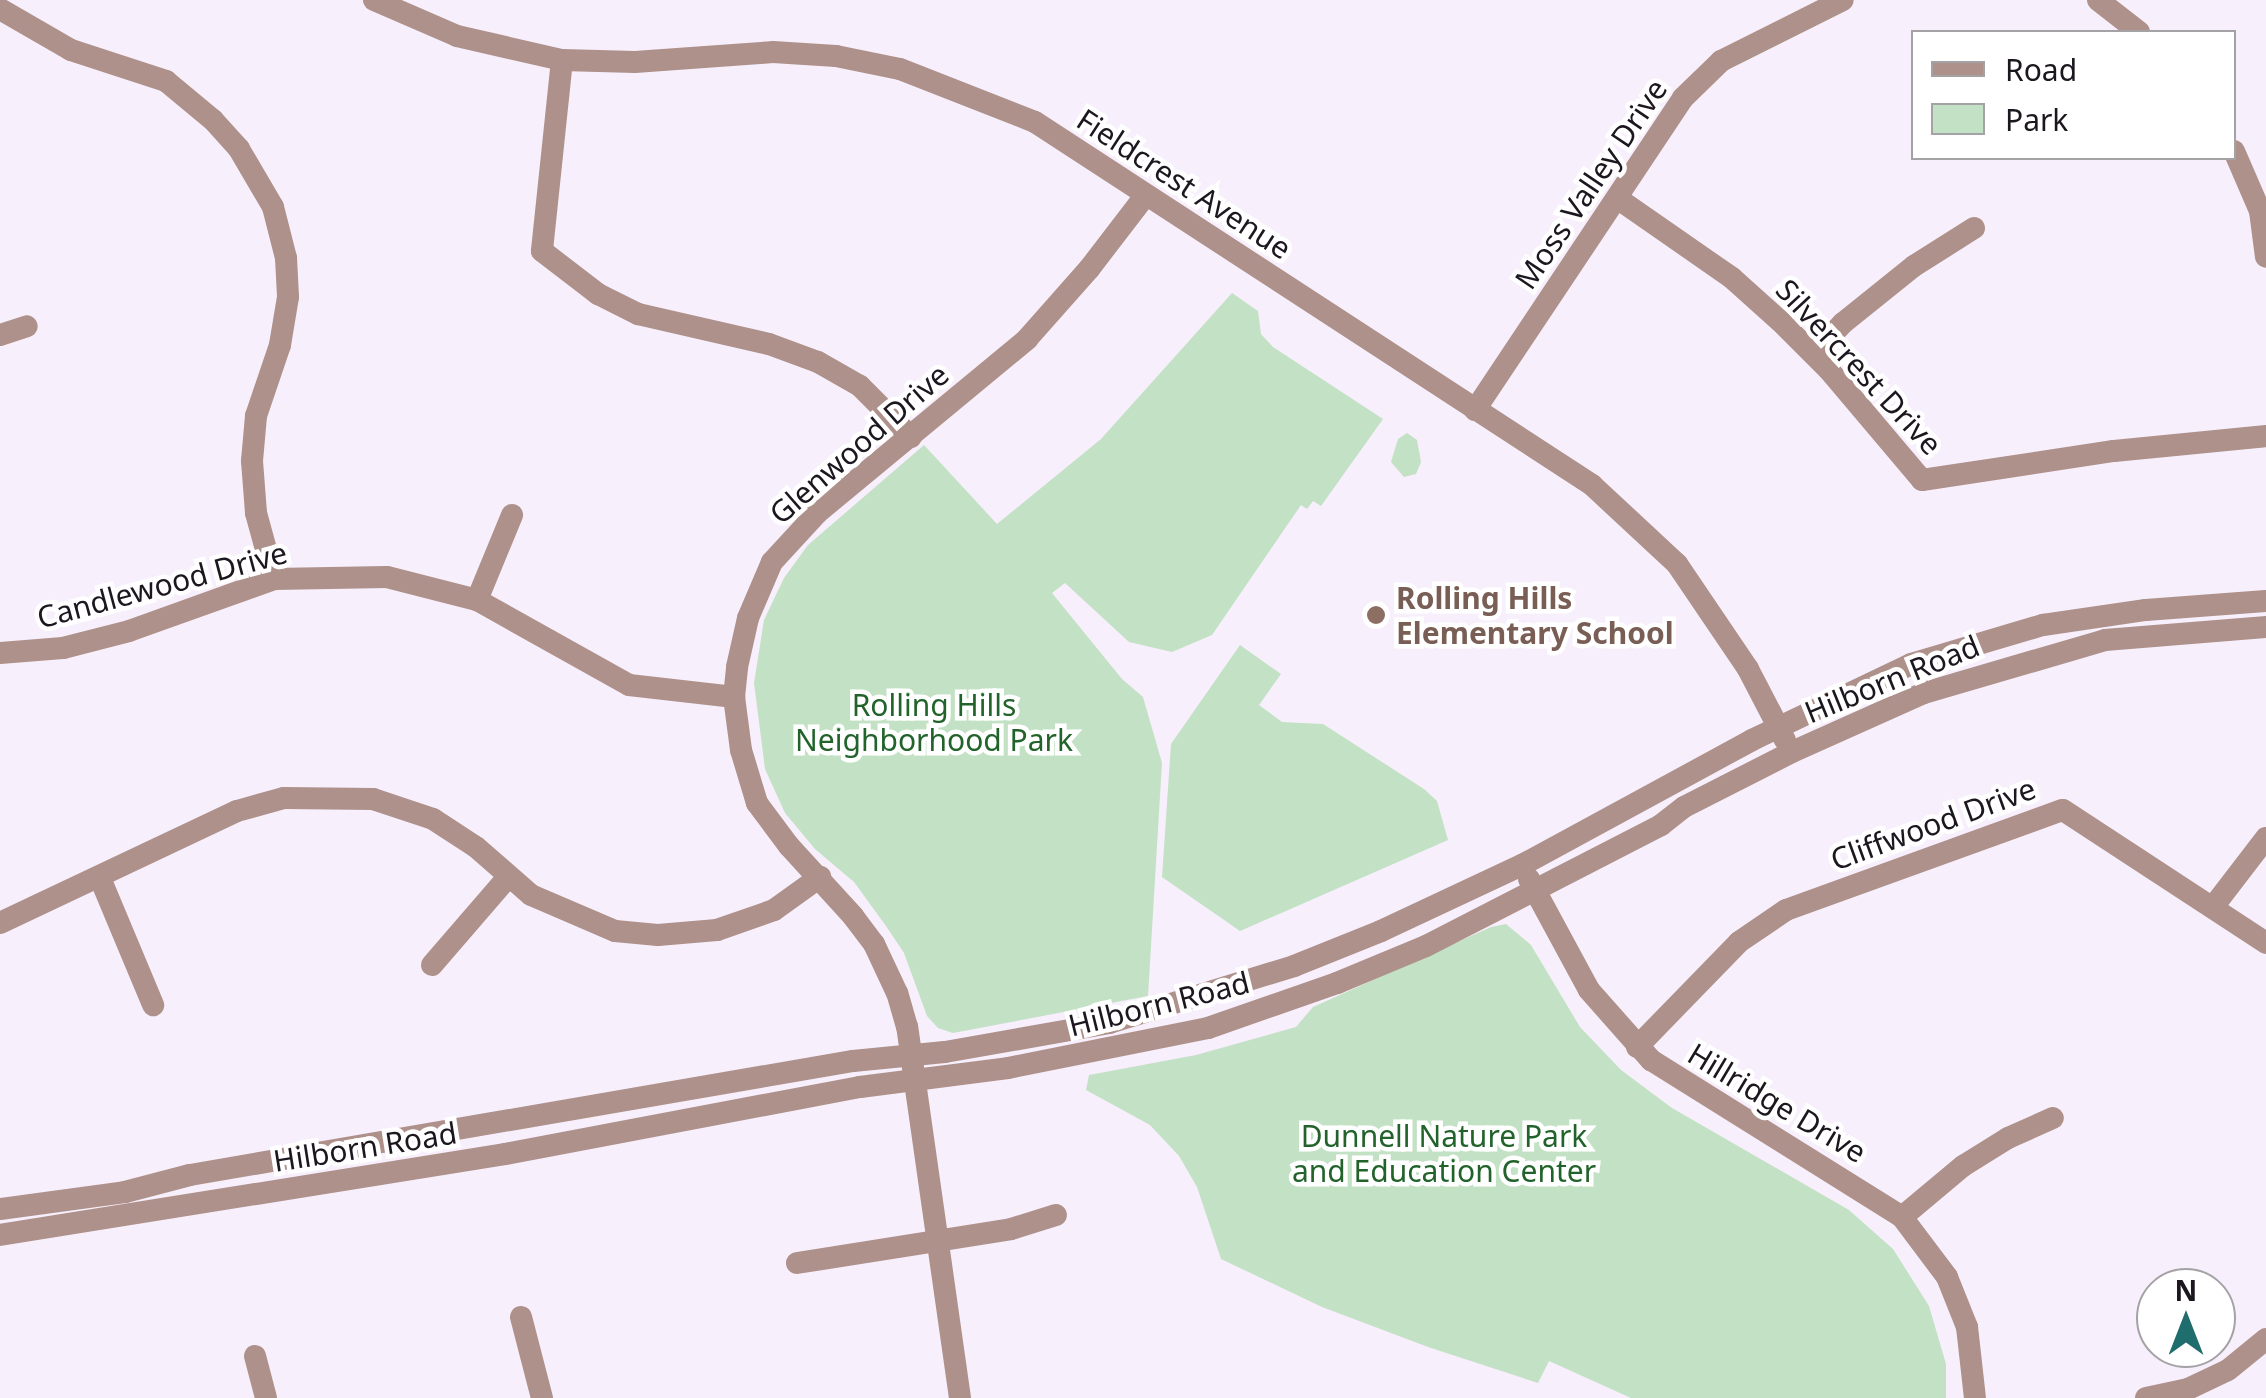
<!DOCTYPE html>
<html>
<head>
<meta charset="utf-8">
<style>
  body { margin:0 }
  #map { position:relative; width:2266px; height:1398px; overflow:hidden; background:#f8effc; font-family:"Noto Sans",sans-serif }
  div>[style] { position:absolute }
  .green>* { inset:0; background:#c3e1c4 }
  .minor>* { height:22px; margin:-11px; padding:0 11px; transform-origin:11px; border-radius:11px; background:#ad918a }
  .dots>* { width:28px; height:28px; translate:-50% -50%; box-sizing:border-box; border:5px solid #fff; border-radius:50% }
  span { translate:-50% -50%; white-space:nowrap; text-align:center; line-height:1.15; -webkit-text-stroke:9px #fff; paint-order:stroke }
  .street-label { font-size:30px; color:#1c171f }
  .education-label { font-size:30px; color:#785e54; font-weight:700 }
  .left { translate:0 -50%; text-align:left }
  .park-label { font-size:30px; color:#22632b }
  .legend { position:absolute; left:1911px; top:30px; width:325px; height:130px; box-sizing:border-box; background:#fff; border:2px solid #a4a2a5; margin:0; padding:12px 18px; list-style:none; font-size:30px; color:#1c171f }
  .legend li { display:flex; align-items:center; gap:20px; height:50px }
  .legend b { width:50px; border:2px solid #a4a2a5 }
  .north { position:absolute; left:2136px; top:1268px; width:100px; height:100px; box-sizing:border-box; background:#fff; border:2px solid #a4a2a5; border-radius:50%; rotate:0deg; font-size:28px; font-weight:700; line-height:40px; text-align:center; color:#1c171f }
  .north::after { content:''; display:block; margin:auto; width:35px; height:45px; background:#206d6e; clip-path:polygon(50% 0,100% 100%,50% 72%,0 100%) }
</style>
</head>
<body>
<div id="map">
  <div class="green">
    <i style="clip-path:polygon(1232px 293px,1258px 311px,1261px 334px,1273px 347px,1383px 419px,1321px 506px,1313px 501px,1307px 509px,1301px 505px,1212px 635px,1172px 652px,1129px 642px,1065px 583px,1052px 593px,1122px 679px,1143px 697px,1162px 763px,1148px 996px,953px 1033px,938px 1028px,927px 1016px,904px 953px,886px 926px,854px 882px,815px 849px,785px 813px,765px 769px,754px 683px,764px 620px,784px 578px,808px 545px,924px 445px,997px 524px,1101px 439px)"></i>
    <i style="clip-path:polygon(1407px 433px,1417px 440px,1421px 462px,1416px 474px,1404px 477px,1391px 462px,1398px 439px)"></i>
    <i style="clip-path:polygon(1240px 645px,1281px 674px,1259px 705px,1282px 722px,1323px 724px,1424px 789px,1437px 801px,1448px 840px,1240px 931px,1162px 877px,1171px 744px)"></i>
    <i style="clip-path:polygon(1506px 924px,1531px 945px,1580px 1027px,1621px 1070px,1672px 1108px,1849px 1210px,1893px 1249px,1929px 1306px,1946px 1364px,1946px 1398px,1631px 1398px,1549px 1361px,1538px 1383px,1428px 1347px,1322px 1307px,1221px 1259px,1197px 1187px,1179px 1156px,1150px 1125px,1086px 1090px,1089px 1075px,1196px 1055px,1296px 1027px,1313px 1007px,1491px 927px)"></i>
  </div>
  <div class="minor">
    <i style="left:374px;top:0;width:90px;rotate:23.4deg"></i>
    <i style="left:457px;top:36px;width:108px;rotate:12.9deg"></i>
    <i style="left:562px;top:60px;width:73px;rotate:1.6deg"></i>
    <i style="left:635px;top:62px;width:138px;rotate:-4.1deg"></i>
    <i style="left:773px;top:52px;width:63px;rotate:3.6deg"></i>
    <i style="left:836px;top:56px;width:65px;rotate:11.5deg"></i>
    <i style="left:900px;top:69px;width:145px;rotate:21.4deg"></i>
    <i style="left:1035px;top:122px;width:665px;rotate:33.09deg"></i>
    <i style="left:1592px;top:485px;width:116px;rotate:42.9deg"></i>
    <i style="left:1677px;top:564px;width:127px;rotate:55.9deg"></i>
    <i style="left:1748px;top:669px;width:80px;rotate:62.5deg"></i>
    <i style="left:2098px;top:0;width:52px;rotate:38deg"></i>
    <i style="left:0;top:9px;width:82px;rotate:30deg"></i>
    <i style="left:71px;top:50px;width:100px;rotate:18.1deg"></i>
    <i style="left:166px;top:81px;width:61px;rotate:39.7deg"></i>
    <i style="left:213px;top:120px;width:39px;rotate:48deg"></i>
    <i style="left:239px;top:149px;width:67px;rotate:59.6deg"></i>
    <i style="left:273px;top:207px;width:53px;rotate:75.7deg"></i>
    <i style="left:286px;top:258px;width:39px;rotate:87deg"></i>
    <i style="left:288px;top:297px;width:49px;rotate:99.5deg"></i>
    <i style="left:280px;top:345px;width:75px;rotate:108.7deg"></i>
    <i style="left:256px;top:416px;width:45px;rotate:95.1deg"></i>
    <i style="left:252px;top:461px;width:52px;rotate:85.6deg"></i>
    <i style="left:256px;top:513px;width:68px;rotate:74.7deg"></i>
    <i style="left:562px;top:60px;width:192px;rotate:96deg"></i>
    <i style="left:542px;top:251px;width:71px;rotate:37.5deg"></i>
    <i style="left:598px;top:294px;width:45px;rotate:26.6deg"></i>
    <i style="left:638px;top:314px;width:134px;rotate:12.9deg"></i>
    <i style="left:769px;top:344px;width:52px;rotate:20.2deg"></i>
    <i style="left:818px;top:362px;width:48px;rotate:29.7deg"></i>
    <i style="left:860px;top:386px;width:72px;rotate:45deg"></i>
    <i style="left:2234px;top:151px;width:65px;rotate:66.6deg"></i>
    <i style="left:2260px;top:211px;width:46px;rotate:82.6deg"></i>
    <i style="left:1617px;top:198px;width:140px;rotate:34.8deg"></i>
    <i style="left:1732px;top:278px;width:64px;rotate:41.9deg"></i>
    <i style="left:1780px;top:321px;width:69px;rotate:45deg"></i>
    <i style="left:1829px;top:370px;width:144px;rotate:49.8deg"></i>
    <i style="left:1922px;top:480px;width:194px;rotate:-8.6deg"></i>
    <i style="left:2114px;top:451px;width:153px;rotate:-5.6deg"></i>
    <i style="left:0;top:335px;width:28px;rotate:-18deg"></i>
    <i style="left:1814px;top:354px;width:42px;rotate:-46.9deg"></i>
    <i style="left:1843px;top:323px;width:91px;rotate:-38.8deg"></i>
    <i style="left:1914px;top:266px;width:71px;rotate:-32.3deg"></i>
    <i style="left:1475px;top:410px;width:375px;rotate:-56.3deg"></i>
    <i style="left:1683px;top:98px;width:53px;rotate:-44.2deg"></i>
    <i style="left:1721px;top:61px;width:136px;rotate:-26.6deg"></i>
    <i style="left:477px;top:600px;width:92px;rotate:-67.6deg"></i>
    <i style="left:0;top:653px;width:63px;rotate:-4.5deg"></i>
    <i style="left:63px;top:648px;width:68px;rotate:-14.4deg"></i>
    <i style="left:129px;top:631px;width:154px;rotate:-19.7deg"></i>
    <i style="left:274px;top:579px;width:113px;rotate:-1deg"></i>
    <i style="left:387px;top:577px;width:93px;rotate:14.3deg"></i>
    <i style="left:477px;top:600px;width:174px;rotate:29.2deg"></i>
    <i style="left:629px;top:685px;width:106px;rotate:6.5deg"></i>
    <i style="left:100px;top:878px;width:138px;rotate:67.3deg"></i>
    <i style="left:1529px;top:879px;width:126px;rotate:61.6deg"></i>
    <i style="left:1589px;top:990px;width:94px;rotate:48.5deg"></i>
    <i style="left:1651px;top:1060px;width:296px;rotate:32deg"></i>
    <i style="left:1902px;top:1217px;width:75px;rotate:53.1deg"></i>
    <i style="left:1947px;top:1277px;width:54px;rotate:68.2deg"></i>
    <i style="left:1967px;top:1327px;width:71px;rotate:83.6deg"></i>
    <i style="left:2213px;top:907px;width:87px;rotate:-52.5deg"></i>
    <i style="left:0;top:923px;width:262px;rotate:-25.3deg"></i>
    <i style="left:237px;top:811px;width:49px;rotate:-15.5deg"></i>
    <i style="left:284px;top:798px;width:89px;rotate:0.6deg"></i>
    <i style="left:373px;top:799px;width:63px;rotate:18.4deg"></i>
    <i style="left:433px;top:819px;width:51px;rotate:33.1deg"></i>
    <i style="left:476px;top:847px;width:73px;rotate:41.1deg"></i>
    <i style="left:531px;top:895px;width:91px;rotate:23.2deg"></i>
    <i style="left:615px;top:931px;width:43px;rotate:5.3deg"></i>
    <i style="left:658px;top:935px;width:59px;rotate:-4.8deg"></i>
    <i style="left:717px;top:930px;width:60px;rotate:-19.3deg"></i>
    <i style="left:774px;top:910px;width:57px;rotate:-35.7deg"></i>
    <i style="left:432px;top:965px;width:115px;rotate:-49.2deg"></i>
    <i style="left:1637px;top:1047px;width:146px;rotate:-45.8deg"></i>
    <i style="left:1739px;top:942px;width:57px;rotate:-34.2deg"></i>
    <i style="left:1786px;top:910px;width:294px;rotate:-19.9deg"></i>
    <i style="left:2063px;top:810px;width:243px;rotate:33.2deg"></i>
    <i style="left:0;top:1209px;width:126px;rotate:-7.7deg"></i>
    <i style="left:125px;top:1192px;width:67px;rotate:-14.7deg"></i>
    <i style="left:190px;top:1175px;width:673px;rotate:-9.76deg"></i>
    <i style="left:853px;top:1061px;width:92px;rotate:-5.6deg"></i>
    <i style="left:945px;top:1052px;width:167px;rotate:-10deg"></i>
    <i style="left:1109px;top:1023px;width:194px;rotate:-17.1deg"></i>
    <i style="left:1294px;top:966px;width:94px;rotate:-21.9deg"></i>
    <i style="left:1381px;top:931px;width:156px;rotate:-25.1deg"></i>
    <i style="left:1522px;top:865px;width:262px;rotate:-28.5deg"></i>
    <i style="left:1752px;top:740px;width:176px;rotate:-25.5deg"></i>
    <i style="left:1911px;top:664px;width:138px;rotate:-16.5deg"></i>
    <i style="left:2043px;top:625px;width:104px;rotate:-8.3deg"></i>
    <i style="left:2146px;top:610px;width:120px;rotate:-4.3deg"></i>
    <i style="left:1902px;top:1217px;width:80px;rotate:-39.9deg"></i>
    <i style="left:1963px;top:1166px;width:53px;rotate:-31.9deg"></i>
    <i style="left:2008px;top:1138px;width:49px;rotate:-24deg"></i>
    <i style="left:0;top:1235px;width:511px;rotate:-9.11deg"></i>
    <i style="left:505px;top:1154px;width:361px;rotate:-10.7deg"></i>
    <i style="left:860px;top:1087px;width:149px;rotate:-7.3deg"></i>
    <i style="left:1008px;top:1068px;width:204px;rotate:-11.3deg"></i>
    <i style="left:1208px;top:1028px;width:137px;rotate:-19.2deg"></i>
    <i style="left:1337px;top:983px;width:96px;rotate:-22.6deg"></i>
    <i style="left:1426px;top:946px;width:264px;rotate:-27.2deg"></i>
    <i style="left:1661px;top:825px;width:29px;rotate:-38deg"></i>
    <i style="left:1684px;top:807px;width:121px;rotate:-27deg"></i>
    <i style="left:1792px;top:752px;width:145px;rotate:-24.1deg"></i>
    <i style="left:1924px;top:693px;width:189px;rotate:-16.3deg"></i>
    <i style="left:2105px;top:640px;width:162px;rotate:-4.6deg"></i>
    <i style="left:797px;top:1263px;width:217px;rotate:-9deg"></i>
    <i style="left:1011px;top:1229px;width:47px;rotate:-17.3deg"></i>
    <i style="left:521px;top:1317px;width:84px;rotate:75.5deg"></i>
    <i style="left:255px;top:1356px;width:43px;rotate:75.3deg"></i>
    <i style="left:960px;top:1398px;width:375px;rotate:-98.1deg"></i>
    <i style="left:907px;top:1027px;width:35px;rotate:-106deg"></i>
    <i style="left:897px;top:993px;width:54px;rotate:-115.1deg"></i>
    <i style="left:874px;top:944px;width:35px;rotate:-127deg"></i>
    <i style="left:853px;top:916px;width:95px;rotate:-132.4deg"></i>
    <i style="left:789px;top:846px;width:54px;rotate:-126.7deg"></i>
    <i style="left:757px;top:803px;width:55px;rotate:-106.8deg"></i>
    <i style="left:741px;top:750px;width:53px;rotate:-97.5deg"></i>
    <i style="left:734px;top:697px;width:30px;rotate:-84deg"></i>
    <i style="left:737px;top:667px;width:50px;rotate:-77.3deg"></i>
    <i style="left:748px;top:618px;width:61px;rotate:-66.8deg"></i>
    <i style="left:772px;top:562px;width:67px;rotate:-47.4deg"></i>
    <i style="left:817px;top:513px;width:273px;rotate:-39.6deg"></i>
    <i style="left:1027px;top:339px;width:94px;rotate:-48.5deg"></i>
    <i style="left:1089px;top:269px;width:92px;rotate:-52.5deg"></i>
    <i style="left:2146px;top:1398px;width:43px;rotate:-12.1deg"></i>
    <i style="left:2188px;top:1389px;width:44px;rotate:-25.4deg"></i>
    <i style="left:2228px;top:1370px;width:49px;rotate:-39.2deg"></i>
  </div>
  <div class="dots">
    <i style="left:1376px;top:615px;background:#8d6e63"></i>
  </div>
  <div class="street-label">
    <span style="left:1184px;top:184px;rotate:33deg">Fieldcrest Avenue</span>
    <span style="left:1591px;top:184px;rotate:-56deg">Moss Valley Drive</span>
    <span style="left:1859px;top:367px;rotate:47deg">Silvercrest Drive</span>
    <span style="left:859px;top:444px;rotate:-41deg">Glenwood Drive</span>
    <span style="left:162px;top:585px;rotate:-15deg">Candlewood Drive</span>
    <span style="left:1892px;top:679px;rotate:-22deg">Hilborn Road</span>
    <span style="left:1933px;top:824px;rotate:-20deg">Cliffwood Drive</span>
    <span style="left:1159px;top:1004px;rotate:-14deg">Hilborn Road</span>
    <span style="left:1777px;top:1103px;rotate:31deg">Hillridge Drive</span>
    <span style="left:365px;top:1147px;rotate:-9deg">Hilborn Road</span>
  </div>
  <div class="education-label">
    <span class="left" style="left:1396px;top:615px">Rolling Hills<br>Elementary School</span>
  </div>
  <div class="park-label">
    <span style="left:934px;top:722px">Rolling Hills<br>Neighborhood Park</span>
    <span style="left:1444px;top:1153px">Dunnell Nature Park<br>and Education Center</span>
  </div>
  <ul class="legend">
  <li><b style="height:12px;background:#ad918a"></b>Road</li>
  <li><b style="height:28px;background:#c3e1c4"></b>Park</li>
  </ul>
  <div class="north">N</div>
</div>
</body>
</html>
